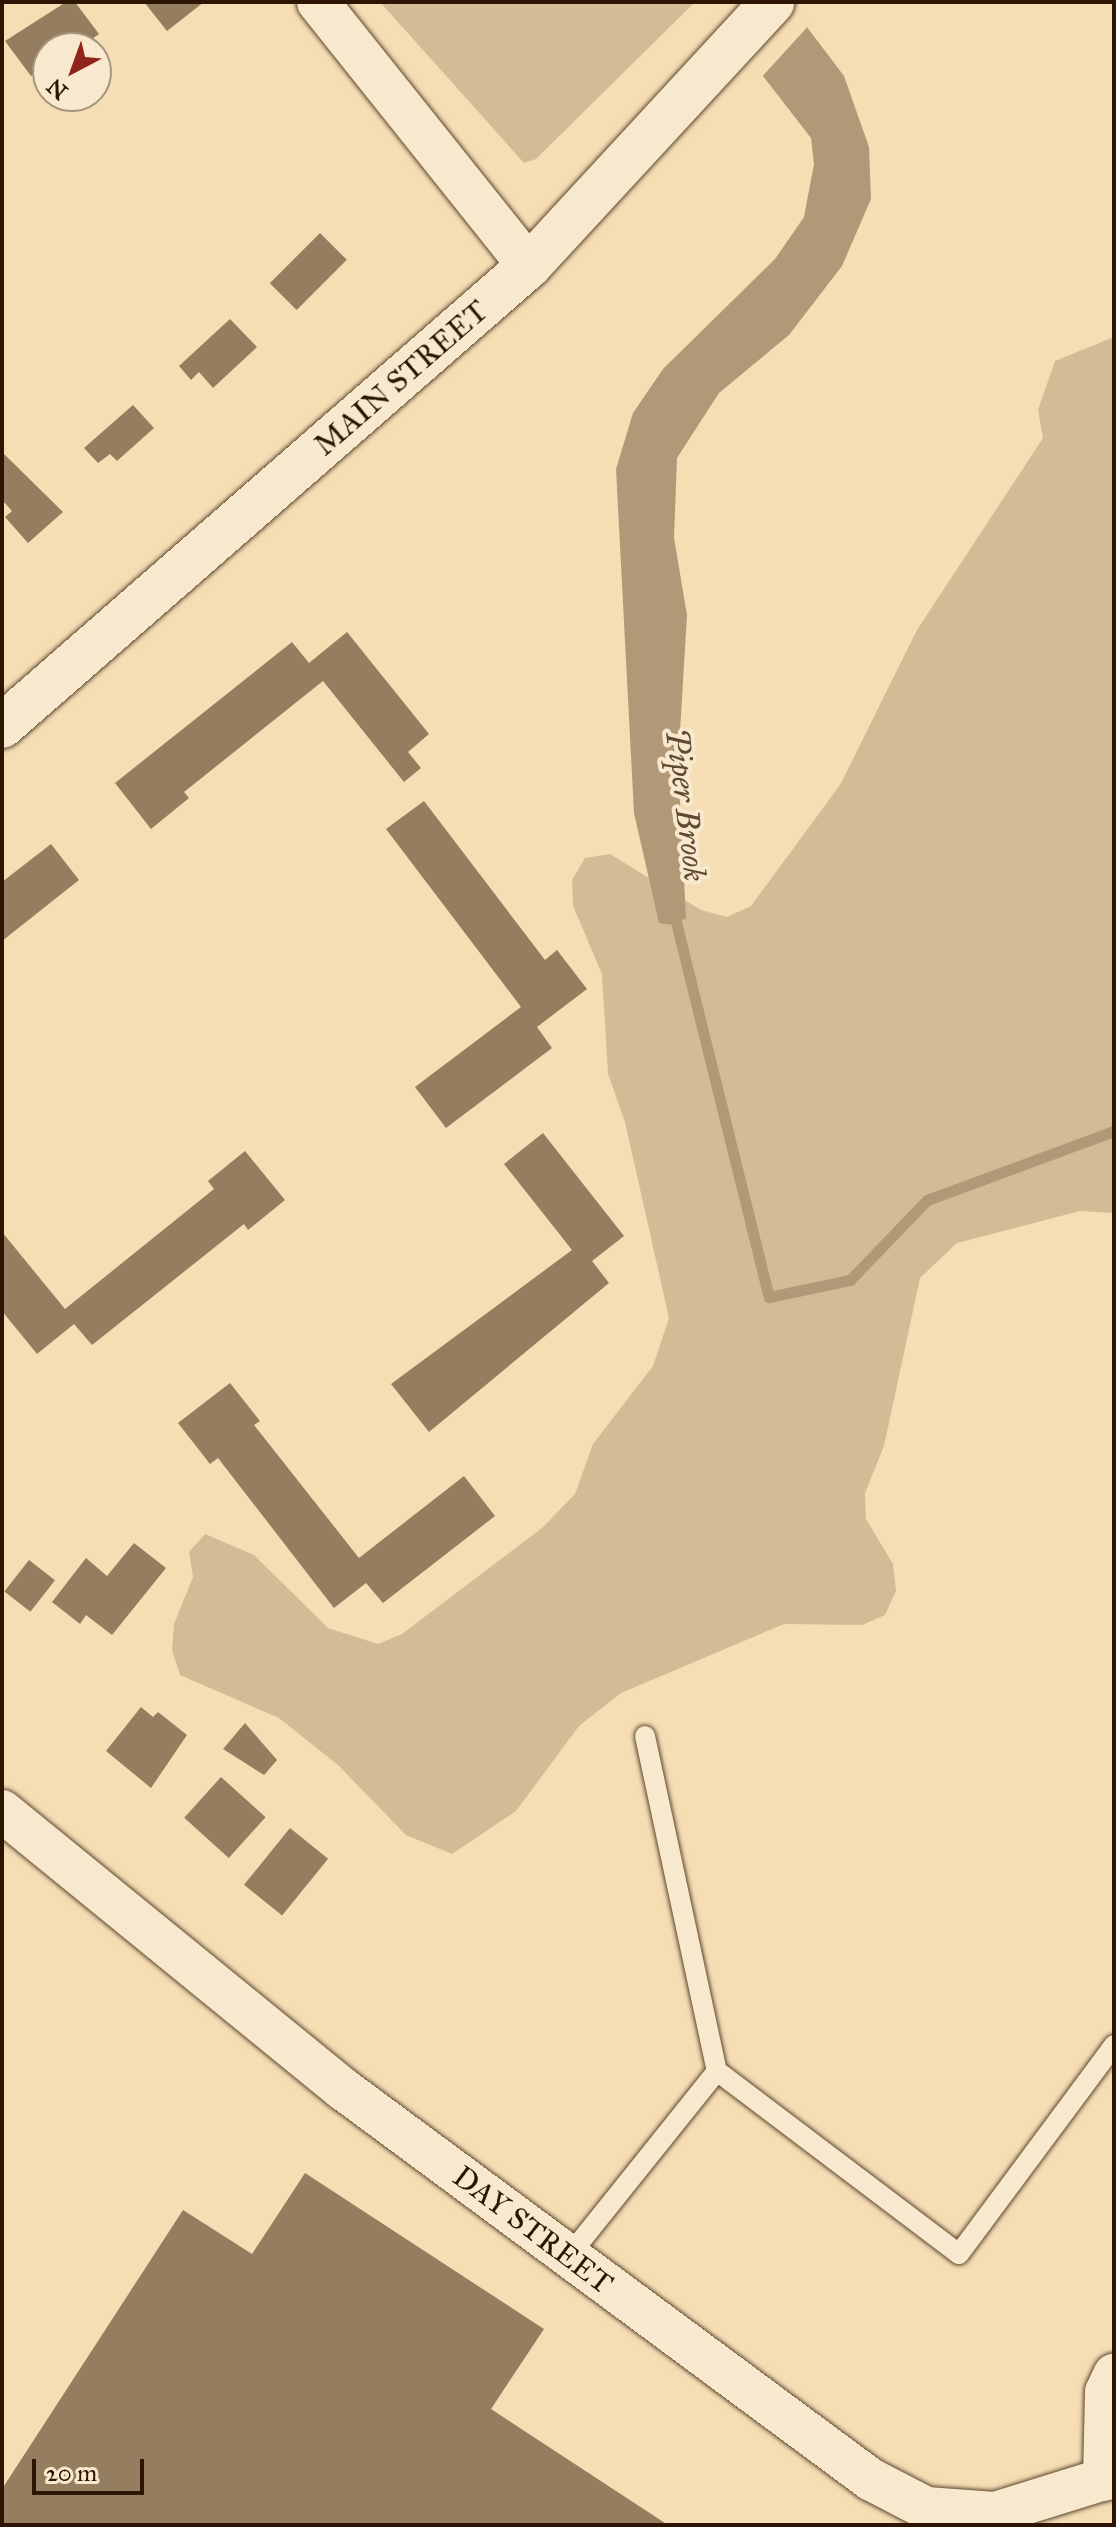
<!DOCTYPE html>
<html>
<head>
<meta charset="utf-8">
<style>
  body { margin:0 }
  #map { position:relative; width:1116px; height:2527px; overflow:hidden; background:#f5ddb4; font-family:"IM FELL Great Primer",serif }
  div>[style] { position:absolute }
  .green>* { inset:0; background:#d3bb96 }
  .water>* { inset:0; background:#b19978 }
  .pier>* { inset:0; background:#f5ddb4 }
  .stream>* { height:11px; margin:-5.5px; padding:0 5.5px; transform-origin:5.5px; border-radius:5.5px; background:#b19978 }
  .building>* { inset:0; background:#957d5f; transform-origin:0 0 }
  .roads { filter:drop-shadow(0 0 2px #5e472f) drop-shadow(0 0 2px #5e472f) }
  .service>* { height:20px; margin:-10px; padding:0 10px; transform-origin:10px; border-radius:10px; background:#f8e9ce }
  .minor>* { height:42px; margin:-21px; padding:0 21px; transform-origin:21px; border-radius:21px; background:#f8e9ce }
  .tertiary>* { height:44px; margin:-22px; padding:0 22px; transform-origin:22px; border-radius:22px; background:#f8e9ce }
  span { translate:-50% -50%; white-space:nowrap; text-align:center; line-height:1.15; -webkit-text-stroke:8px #f8e9ce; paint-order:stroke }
  .street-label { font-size:30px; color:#2c1503 }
  .water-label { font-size:32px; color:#614a32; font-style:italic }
  .frame { position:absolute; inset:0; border:4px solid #2c1503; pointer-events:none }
  .north { position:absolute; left:32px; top:32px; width:80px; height:80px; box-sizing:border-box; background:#f8e9ce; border:2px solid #a6947d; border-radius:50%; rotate:221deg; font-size:22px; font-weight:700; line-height:32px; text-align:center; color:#2c1503 }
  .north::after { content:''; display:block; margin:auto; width:28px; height:36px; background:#8f2418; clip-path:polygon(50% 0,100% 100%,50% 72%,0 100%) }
  .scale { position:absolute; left:32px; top:2459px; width:112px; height:36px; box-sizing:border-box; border:4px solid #2c1503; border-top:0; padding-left:10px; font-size:24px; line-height:28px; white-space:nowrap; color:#2c1503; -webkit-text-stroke:6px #f8e9ce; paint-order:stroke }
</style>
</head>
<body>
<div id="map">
  <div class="green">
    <i style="clip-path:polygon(380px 2px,695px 2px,536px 159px,524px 163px)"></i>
    <i style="clip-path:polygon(1114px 337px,1114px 1213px,1080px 1211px,957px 1243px,920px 1278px,884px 1446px,865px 1493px,866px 1519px,893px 1564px,896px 1591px,885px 1615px,862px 1625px,784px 1624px,621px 1693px,579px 1726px,516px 1811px,452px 1854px,406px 1835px,338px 1765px,279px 1718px,180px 1675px,172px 1650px,174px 1624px,193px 1577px,189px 1552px,205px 1534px,254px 1555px,328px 1628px,378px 1644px,402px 1634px,542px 1528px,575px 1494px,593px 1444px,653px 1366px,669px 1318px,625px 1122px,608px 1074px,602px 974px,573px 906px,572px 880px,585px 858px,610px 854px,701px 910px,727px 917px,751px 906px,840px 785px,917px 630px,1043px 438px,1038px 410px,1055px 361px)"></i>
  </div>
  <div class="water">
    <i style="clip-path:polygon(788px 2px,844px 76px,869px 147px,871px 199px,842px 266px,789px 335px,719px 393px,677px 458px,674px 538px,687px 615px,678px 764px,686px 918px,674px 925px,659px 923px,634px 813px,616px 469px,633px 413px,663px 369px,775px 259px,804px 217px,814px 164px,811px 138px,729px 32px)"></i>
  </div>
  <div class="pier">
    <i style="clip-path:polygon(793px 2px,811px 23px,760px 79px,726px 34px,714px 4px)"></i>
  </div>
  <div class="stream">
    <i style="left:673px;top:910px;width:399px;rotate:76.1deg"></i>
    <i style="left:769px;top:1297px;width:83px;rotate:-11.9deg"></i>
    <i style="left:850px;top:1280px;width:111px;rotate:-46.1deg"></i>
    <i style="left:927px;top:1200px;width:199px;rotate:-20.3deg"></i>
  </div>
  <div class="building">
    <i style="clip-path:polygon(66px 2px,75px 2px,99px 34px,80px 48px,48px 48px,48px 63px,31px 76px,5px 41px)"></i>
    <i style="clip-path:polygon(144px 2px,204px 2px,167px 31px)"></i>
    <i style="left:320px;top:233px;width:38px;height:71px;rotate:45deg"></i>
    <i style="clip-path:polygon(230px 319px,257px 347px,213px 388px,199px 372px,191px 380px,179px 366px)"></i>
    <i style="clip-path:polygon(133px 405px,154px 428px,117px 461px,110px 454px,98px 463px,84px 448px)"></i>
    <i style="clip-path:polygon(2px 452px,63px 512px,28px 543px,5px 517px,12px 511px,2px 500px)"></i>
    <i style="clip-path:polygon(347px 632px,429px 734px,408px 752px,421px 768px,404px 782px,323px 681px,184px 792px,189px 798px,151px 829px,115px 783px,292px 642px,309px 663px)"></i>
    <i style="clip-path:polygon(424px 801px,545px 960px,557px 950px,587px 989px,537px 1027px,552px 1048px,446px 1128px,415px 1087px,521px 1007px,386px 829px)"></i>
    <i style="clip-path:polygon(51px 844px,79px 880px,2px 941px,2px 882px)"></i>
    <i style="clip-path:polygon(543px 1133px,624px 1236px,592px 1261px,609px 1283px,429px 1432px,391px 1384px,572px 1250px,504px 1164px)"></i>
    <i style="clip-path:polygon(245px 1151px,285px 1200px,248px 1230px,244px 1224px,92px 1345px,74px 1324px,37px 1354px,2px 1311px,2px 1232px,65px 1309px,214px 1189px,208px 1181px)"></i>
    <i style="clip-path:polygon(230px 1383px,260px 1421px,254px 1425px,359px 1558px,464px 1476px,495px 1516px,383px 1603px,366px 1583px,334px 1608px,218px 1458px,210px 1464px,178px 1423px)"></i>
    <i style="clip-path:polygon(134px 1543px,166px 1568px,112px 1635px,86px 1615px,80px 1624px,52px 1602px,86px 1558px,107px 1576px)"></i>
    <i style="left:29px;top:1560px;width:33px;height:40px;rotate:38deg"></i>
    <i style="clip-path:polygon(141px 1707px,153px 1717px,158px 1712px,187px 1735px,151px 1788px,106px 1751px)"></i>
    <i style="clip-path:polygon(245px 1723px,277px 1760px,264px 1775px,223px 1749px)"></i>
    <i style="left:221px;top:1777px;width:60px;height:55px;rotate:42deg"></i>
    <i style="left:290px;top:1828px;width:49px;height:73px;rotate:39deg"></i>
    <i style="clip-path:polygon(305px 2173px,544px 2329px,491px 2409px,668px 2525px,2px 2525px,2px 2489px,183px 2210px,252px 2254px)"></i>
  </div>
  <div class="roads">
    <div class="service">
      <i style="left:645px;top:1736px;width:343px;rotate:77.9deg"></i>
      <i style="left:568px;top:2257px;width:238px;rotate:-51.3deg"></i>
      <i style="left:717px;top:2071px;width:303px;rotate:37.1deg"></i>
      <i style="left:959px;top:2254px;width:260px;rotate:-53.4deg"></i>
    </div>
    <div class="minor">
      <i style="left:318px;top:2px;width:338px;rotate:51.4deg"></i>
      <i style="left:2px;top:1811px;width:440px;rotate:39.2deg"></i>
      <i style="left:343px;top:2089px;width:656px;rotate:36.5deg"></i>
      <i style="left:870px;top:2479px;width:63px;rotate:27.4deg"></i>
      <i style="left:926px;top:2508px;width:69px;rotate:4.1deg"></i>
      <i style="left:995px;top:2513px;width:125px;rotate:-17.3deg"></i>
      <i style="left:1104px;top:2480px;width:88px;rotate:-88.7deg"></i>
      <i style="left:1106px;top:2392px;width:19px;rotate:-65deg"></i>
    </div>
    <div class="tertiary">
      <i style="left:2px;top:726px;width:700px;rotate:-41.12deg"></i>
      <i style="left:529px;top:266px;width:359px;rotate:-47.3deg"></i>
    </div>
  </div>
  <div class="street-label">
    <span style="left:401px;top:378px;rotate:-41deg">MAIN STREET</span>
    <span style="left:533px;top:2230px;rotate:37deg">DAY STREET</span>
  </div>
  <div class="water-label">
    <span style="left:685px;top:805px;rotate:83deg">Piper Brook</span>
  </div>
  <div class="frame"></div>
  <div class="north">N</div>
  <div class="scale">20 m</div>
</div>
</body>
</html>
